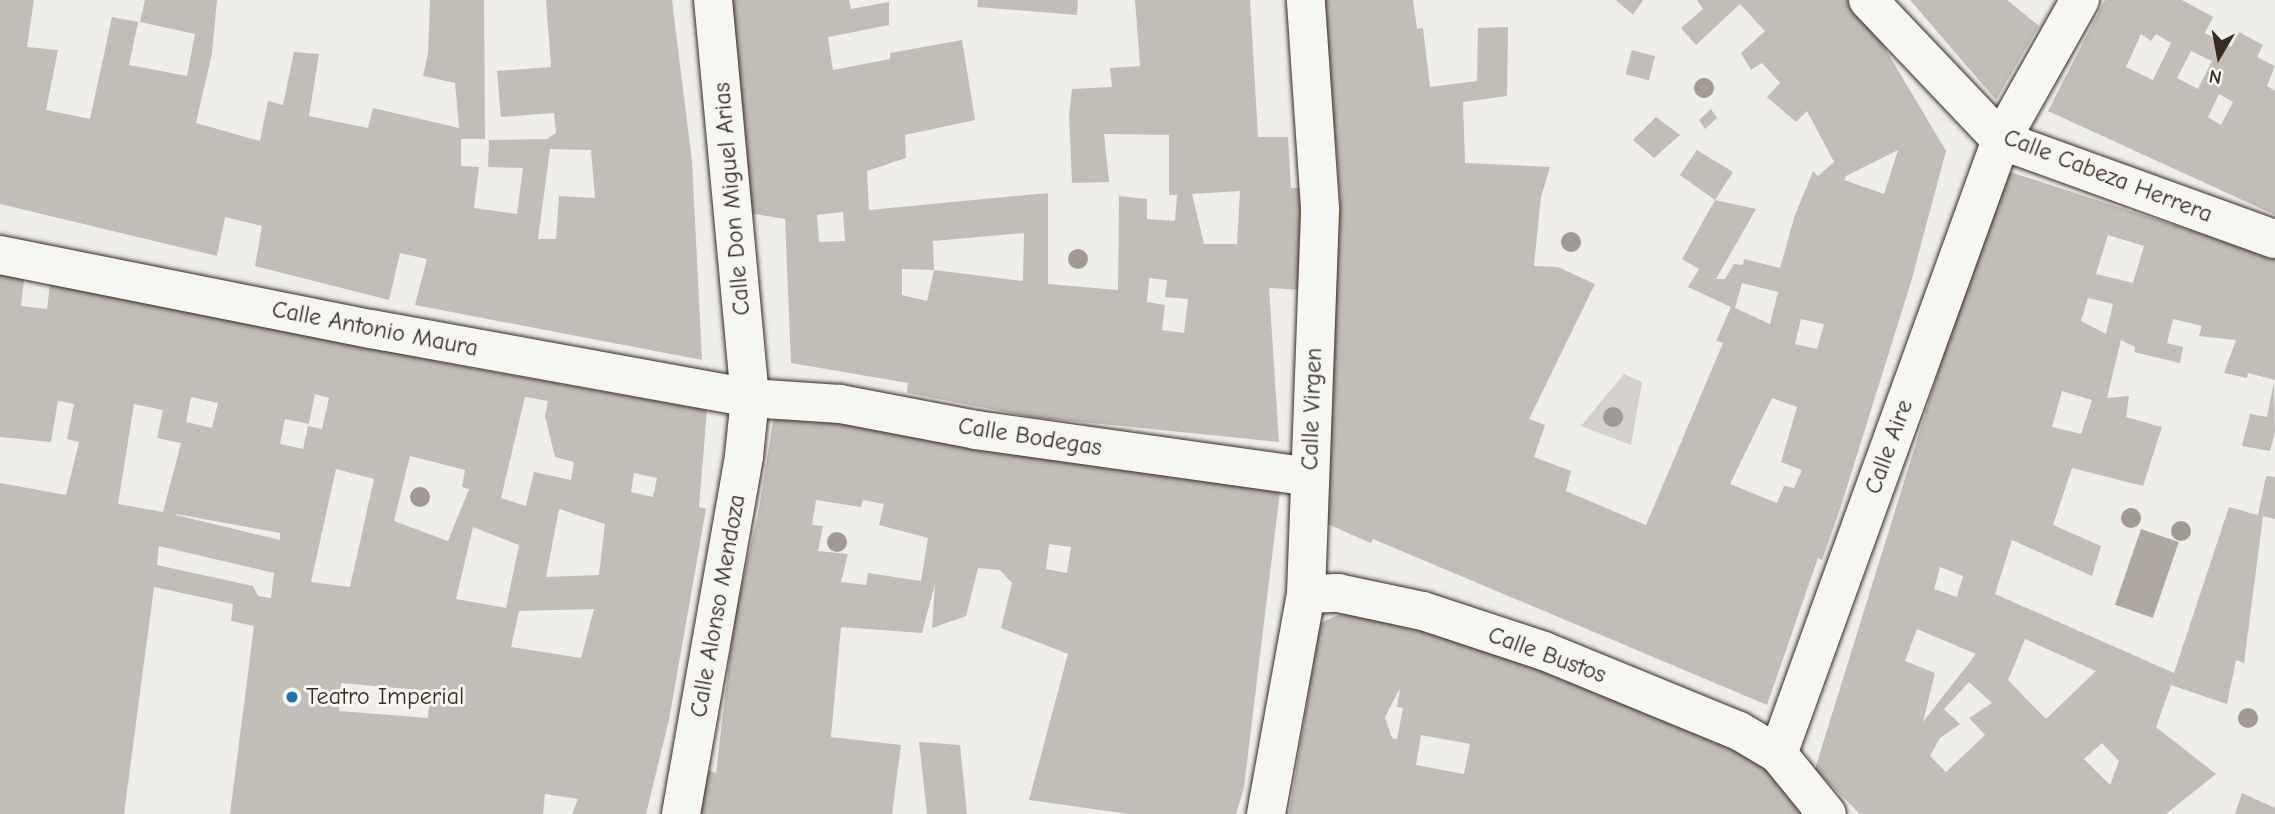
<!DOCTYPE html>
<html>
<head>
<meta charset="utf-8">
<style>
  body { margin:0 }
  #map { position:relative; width:2275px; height:814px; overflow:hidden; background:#efeeea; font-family:"Comic Neue",sans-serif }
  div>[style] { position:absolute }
  .green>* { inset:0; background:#d4d1cc }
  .water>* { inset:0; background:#afa8a1; transform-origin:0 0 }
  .building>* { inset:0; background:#c2bdb7; transform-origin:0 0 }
  .roads { filter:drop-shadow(0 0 2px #3b2a1e) drop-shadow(0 0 2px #3b2a1e) }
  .street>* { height:38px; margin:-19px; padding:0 19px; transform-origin:19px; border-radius:19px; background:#f6f6f2 }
  .trees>* { width:20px; height:20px; margin:-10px; border-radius:50%; background:#a19992 }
  .dots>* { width:19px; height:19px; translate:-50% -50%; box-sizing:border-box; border:4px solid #f6f6f2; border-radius:50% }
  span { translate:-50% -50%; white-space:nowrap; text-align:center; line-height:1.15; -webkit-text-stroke:6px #f6f6f2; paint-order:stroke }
  .street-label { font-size:24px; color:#3b2a1e }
  .poi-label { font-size:24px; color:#3b2a1e }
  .left { translate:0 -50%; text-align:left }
  .north { position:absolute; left:2184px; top:21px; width:70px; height:70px; -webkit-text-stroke:5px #f6f6f2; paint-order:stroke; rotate:190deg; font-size:19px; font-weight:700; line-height:28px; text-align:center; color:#3b2a1e }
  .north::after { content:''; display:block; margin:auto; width:24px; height:32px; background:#3b2a1e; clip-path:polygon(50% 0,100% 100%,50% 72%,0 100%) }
</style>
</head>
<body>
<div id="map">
  <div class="green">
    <i style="clip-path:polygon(1624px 374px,1642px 382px,1631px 445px,1581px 426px)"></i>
  </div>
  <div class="water">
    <i style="left:2141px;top:529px;width:40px;height:80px;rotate:19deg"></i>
  </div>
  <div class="building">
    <i style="clip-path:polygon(evenodd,0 0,34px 0,27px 47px,58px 50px,46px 110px,90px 119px,112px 17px,138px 22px,129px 65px,187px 76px,195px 34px,140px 22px,145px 0,217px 0,212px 53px,196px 123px,260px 141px,268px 101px,283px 105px,294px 52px,319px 54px,309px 116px,368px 128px,373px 108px,459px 128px,455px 83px,423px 76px,428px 53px,430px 0,484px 0,485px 139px,461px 139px,461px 166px,479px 167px,474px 208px,517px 214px,523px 168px,488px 167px,489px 140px,547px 139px,556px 133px,554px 113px,501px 117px,497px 71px,551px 67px,546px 0,672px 0,692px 161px,702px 360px,415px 305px,427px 259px,400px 253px,389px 300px,255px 266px,262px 226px,225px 217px,217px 256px,0 204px,0 0,550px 149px,591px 150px,595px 198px,559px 196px,556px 239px,538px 239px,550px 149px)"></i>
    <i style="clip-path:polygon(evenodd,725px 0,849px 0,851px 9px,889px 2px,889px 25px,828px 37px,833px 70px,890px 59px,890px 53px,962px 40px,975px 120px,905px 135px,906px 158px,867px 171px,869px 210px,1048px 193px,1048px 284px,1118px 290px,1119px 196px,1147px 199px,1147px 219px,1175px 221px,1177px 195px,1169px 195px,1169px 135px,1104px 134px,1109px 182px,1072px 183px,1069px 115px,1072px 89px,1112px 87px,1110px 68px,1140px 66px,1135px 0,1250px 0,1258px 137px,1288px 137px,1291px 188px,1300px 188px,1303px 290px,1269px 288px,1279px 442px,1032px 417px,907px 393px,908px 383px,791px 363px,785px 219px,742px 212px,725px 0,1240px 191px,1237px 244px,1204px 244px,1192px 194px,1240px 191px,725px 0,843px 212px,845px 241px,819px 242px,817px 215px,843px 212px,725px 0,1024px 233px,1023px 281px,934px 270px,927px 301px,902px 295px,902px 269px,934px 270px,933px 241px,1024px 233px,725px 0,1149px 278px,1167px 280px,1165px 297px,1188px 299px,1184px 333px,1162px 330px,1165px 305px,1147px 302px,1149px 278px)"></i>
    <i style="clip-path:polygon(978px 0,1078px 0,1077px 15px,977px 7px)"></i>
    <i style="clip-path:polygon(evenodd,1324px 0,1413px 0,1417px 29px,1423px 28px,1430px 87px,1477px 81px,1478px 28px,1508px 27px,1507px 96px,1463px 102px,1465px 163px,1550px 167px,1541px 197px,1534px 266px,1558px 267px,1595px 284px,1529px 419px,1545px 425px,1534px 457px,1571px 471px,1566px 491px,1646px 525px,1723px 343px,1716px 341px,1731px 307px,1688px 287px,1699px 269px,1682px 259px,1715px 200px,1680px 175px,1697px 150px,1733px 172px,1715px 200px,1756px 209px,1716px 279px,1725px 279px,1734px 264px,1743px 265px,1744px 259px,1780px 268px,1794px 218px,1813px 171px,1818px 176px,1834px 162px,1807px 111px,1796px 122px,1767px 97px,1780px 83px,1762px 63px,1751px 70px,1741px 53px,1765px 31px,1740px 4px,1696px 45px,1681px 28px,1703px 9px,1697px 0,1849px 0,1880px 40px,1946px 151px,1911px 282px,1841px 506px,1822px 560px,1818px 558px,1767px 705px,1373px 539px,1371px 543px,1325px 523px,1340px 199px,1324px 0,1898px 150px,1884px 194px,1844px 180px,1846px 176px,1898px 150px,1324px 0,1742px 283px,1778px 292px,1770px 324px,1735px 308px,1742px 283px,1324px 0,1801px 319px,1824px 324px,1817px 349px,1795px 344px,1801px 319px,1324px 0,1772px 398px,1797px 407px,1781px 462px,1802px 470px,1794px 488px,1784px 486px,1777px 503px,1730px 484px,1772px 398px)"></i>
    <i style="clip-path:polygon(1616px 0,1643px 0,1633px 15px)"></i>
    <i style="clip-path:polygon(1910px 0,2007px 0,2039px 26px,1996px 100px)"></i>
    <i style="clip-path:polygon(evenodd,2105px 0,2182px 0,2213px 17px,2205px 33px,2231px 47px,2239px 32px,2263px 45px,2257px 57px,2275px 66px,2267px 86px,2275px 91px,2275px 215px,2048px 111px,2105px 0,2141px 34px,2151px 41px,2156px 34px,2171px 43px,2153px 80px,2126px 67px,2141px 34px,2105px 0,2191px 51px,2212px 61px,2198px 89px,2177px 78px,2191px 51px,2105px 0,2219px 94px,2233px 102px,2221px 125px,2208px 117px,2219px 94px)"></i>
    <i style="left:1632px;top:50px;width:24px;height:25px;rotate:15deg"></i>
    <i style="clip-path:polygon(1711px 109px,1717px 118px,1705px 129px,1699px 120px)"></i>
    <i style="clip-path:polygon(1656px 117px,1680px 135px,1654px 158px,1633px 140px)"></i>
    <i style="clip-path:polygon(evenodd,2001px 169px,2275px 258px,2275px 380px,2248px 373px,2247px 378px,2224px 373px,2236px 340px,2199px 336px,2202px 326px,2173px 319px,2167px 343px,2183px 347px,2180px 363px,2134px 352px,2135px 347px,2121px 340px,2107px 398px,2129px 396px,2126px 417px,2162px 427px,2143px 486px,2072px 468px,2053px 525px,2101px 546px,2092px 576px,2012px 540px,1995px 594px,2174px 673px,2229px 507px,2258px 515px,2266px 476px,2275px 477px,2275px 519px,2263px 516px,2244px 663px,2236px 660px,2227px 704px,2171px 685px,2156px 727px,2216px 774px,2166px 814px,1860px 814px,1815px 769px,2001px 169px,2108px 235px,2144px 246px,2133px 283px,2096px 274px,2108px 235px,2001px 169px,2088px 298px,2113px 304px,2106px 334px,2081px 321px,2088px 298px,2001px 169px,2062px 391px,2092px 400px,2081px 434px,2052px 427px,2062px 391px,2001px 169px,1940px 567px,1963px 576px,1957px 597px,1934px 589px,1940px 567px,2001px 169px,1917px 629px,1976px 654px,1923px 722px,1935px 673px,1905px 661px,1917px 629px,2001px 169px,2025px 639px,2096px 671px,2046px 719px,2008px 680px,2025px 639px,2001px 169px,1969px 682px,1992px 703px,1969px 718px,1985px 735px,1946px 772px,1930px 756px,1940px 738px,1960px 724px,1944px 709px,1969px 682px,2001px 169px,2102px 743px,2119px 761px,2110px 785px,2084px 759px,2102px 743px)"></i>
    <i style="clip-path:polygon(evenodd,0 273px,24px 280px,21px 306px,47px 309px,50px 284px,466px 367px,707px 410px,699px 507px,706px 509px,669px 720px,646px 814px,572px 814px,578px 799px,545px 794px,543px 814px,230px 814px,254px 626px,231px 621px,233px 604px,154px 587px,124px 814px,0 814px,0 483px,66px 495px,79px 442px,67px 439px,74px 404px,58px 401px,51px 442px,0 437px,0 273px,315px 394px,329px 398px,322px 429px,308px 426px,303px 449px,280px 444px,285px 419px,309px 424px,315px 394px,0 273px,191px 397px,218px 403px,212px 428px,186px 422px,191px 397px,0 273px,525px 397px,548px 401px,545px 416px,555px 457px,574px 462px,571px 480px,534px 472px,526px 506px,501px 498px,525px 397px,0 273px,134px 404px,163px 410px,157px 438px,181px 443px,163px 512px,118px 504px,134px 404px,0 273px,410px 456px,465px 470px,462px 487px,469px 489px,448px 541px,394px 521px,410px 456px,0 273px,336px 469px,374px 479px,350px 587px,311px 582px,336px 469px,0 273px,634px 473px,657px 478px,653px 497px,631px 492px,634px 473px,0 273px,559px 509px,605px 524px,599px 575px,546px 577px,559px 509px,0 273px,176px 514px,280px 533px,280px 540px,176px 515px,176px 514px,0 273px,473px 527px,519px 545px,506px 608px,456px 599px,473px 527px,0 273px,159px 546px,274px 573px,271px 598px,258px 596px,253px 586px,157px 565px,159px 546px,0 273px,594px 609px,581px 658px,511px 647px,519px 611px,594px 609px,0 273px,341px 683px,430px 691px,428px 718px,339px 711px,341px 683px)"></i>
    <i style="clip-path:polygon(2274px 382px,2275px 432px,2270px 451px,2242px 446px,2250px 414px,2267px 417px)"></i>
    <i style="clip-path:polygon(evenodd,776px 403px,1281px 483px,1244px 787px,1236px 814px,1129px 814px,1029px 800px,1068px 654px,1001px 628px,1012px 583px,1000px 570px,978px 568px,966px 616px,932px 628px,935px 584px,922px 633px,841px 627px,831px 737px,901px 745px,892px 814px,698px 814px,704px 769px,716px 773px,735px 612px,758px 515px,776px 403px,816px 500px,861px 507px,863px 500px,884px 504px,879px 525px,928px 538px,921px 581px,868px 573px,866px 585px,841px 582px,848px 554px,818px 551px,823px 526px,812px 525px,816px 500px,776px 403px,1049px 544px,1071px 547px,1067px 573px,1046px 569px,1049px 544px)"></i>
    <i style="clip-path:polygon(evenodd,1347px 611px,1482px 644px,1762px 758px,1802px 814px,1289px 814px,1320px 623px,1347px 611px,1400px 688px,1397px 707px,1403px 708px,1397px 739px,1392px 738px,1385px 717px,1400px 688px,1347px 611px,1421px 735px,1470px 744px,1464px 774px,1416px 765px,1421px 735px)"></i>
    <i style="clip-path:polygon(919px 742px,960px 745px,967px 814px,927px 814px)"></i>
    <i style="clip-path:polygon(2242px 793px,2275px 808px,2275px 814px,2235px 814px)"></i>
  </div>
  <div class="roads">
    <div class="street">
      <i style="left:1868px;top:0;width:193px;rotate:46.5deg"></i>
      <i style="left:2001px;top:140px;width:291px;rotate:19.9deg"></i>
      <i style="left:0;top:255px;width:378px;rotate:11.3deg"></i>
      <i style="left:371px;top:329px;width:385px;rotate:10.3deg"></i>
      <i style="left:750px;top:398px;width:90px;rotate:3.8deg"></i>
      <i style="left:840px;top:404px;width:138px;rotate:10.8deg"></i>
      <i style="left:976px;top:430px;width:337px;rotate:8deg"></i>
      <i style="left:1306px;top:594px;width:32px;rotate:-2deg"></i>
      <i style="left:1338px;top:593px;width:87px;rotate:12deg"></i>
      <i style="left:1423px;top:611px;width:127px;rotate:18.3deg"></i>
      <i style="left:1544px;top:651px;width:211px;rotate:22.3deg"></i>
      <i style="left:1739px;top:731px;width:45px;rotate:30.5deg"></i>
      <i style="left:1778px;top:754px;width:77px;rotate:50.8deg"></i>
      <i style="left:1778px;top:754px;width:653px;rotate:-70.04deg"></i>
      <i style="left:2001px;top:140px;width:161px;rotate:-60.6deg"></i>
      <i style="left:681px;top:814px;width:364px;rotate:-80deg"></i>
      <i style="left:744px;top:456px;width:58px;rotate:-84.1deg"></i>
      <i style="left:750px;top:398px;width:400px;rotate:-95.3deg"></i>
      <i style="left:1266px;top:814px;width:224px;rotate:-79.7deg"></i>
      <i style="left:1306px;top:594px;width:386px;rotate:-87.9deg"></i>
      <i style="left:1320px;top:208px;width:208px;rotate:-93.9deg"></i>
    </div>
  </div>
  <div class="trees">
    <i style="left:1704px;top:88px"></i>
    <i style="left:1571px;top:242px"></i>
    <i style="left:1078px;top:259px"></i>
    <i style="left:1613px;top:417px"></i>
    <i style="left:420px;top:497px"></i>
    <i style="left:2131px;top:518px"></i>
    <i style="left:2181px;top:531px"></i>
    <i style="left:837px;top:542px"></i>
    <i style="left:2248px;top:718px"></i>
  </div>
  <div class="dots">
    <i style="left:292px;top:697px;background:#1f6fb2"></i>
  </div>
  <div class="street-label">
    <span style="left:2108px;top:176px;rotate:21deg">Calle Cabeza Herrera</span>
    <span style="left:732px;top:199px;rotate:-95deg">Calle Don Miguel Arias</span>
    <span style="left:375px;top:329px;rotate:11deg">Calle Antonio Maura</span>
    <span style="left:1312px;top:409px;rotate:-88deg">Calle Virgen</span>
    <span style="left:1030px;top:437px;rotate:9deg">Calle Bodegas</span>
    <span style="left:1889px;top:447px;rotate:-70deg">Calle Aire</span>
    <span style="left:718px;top:606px;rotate:-80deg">Calle Alonso Mendoza</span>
    <span style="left:1547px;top:655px;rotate:20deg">Calle Bustos</span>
  </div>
  <div class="poi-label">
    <span class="left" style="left:306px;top:697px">Teatro Imperial</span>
  </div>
  <div class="north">N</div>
</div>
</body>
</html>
